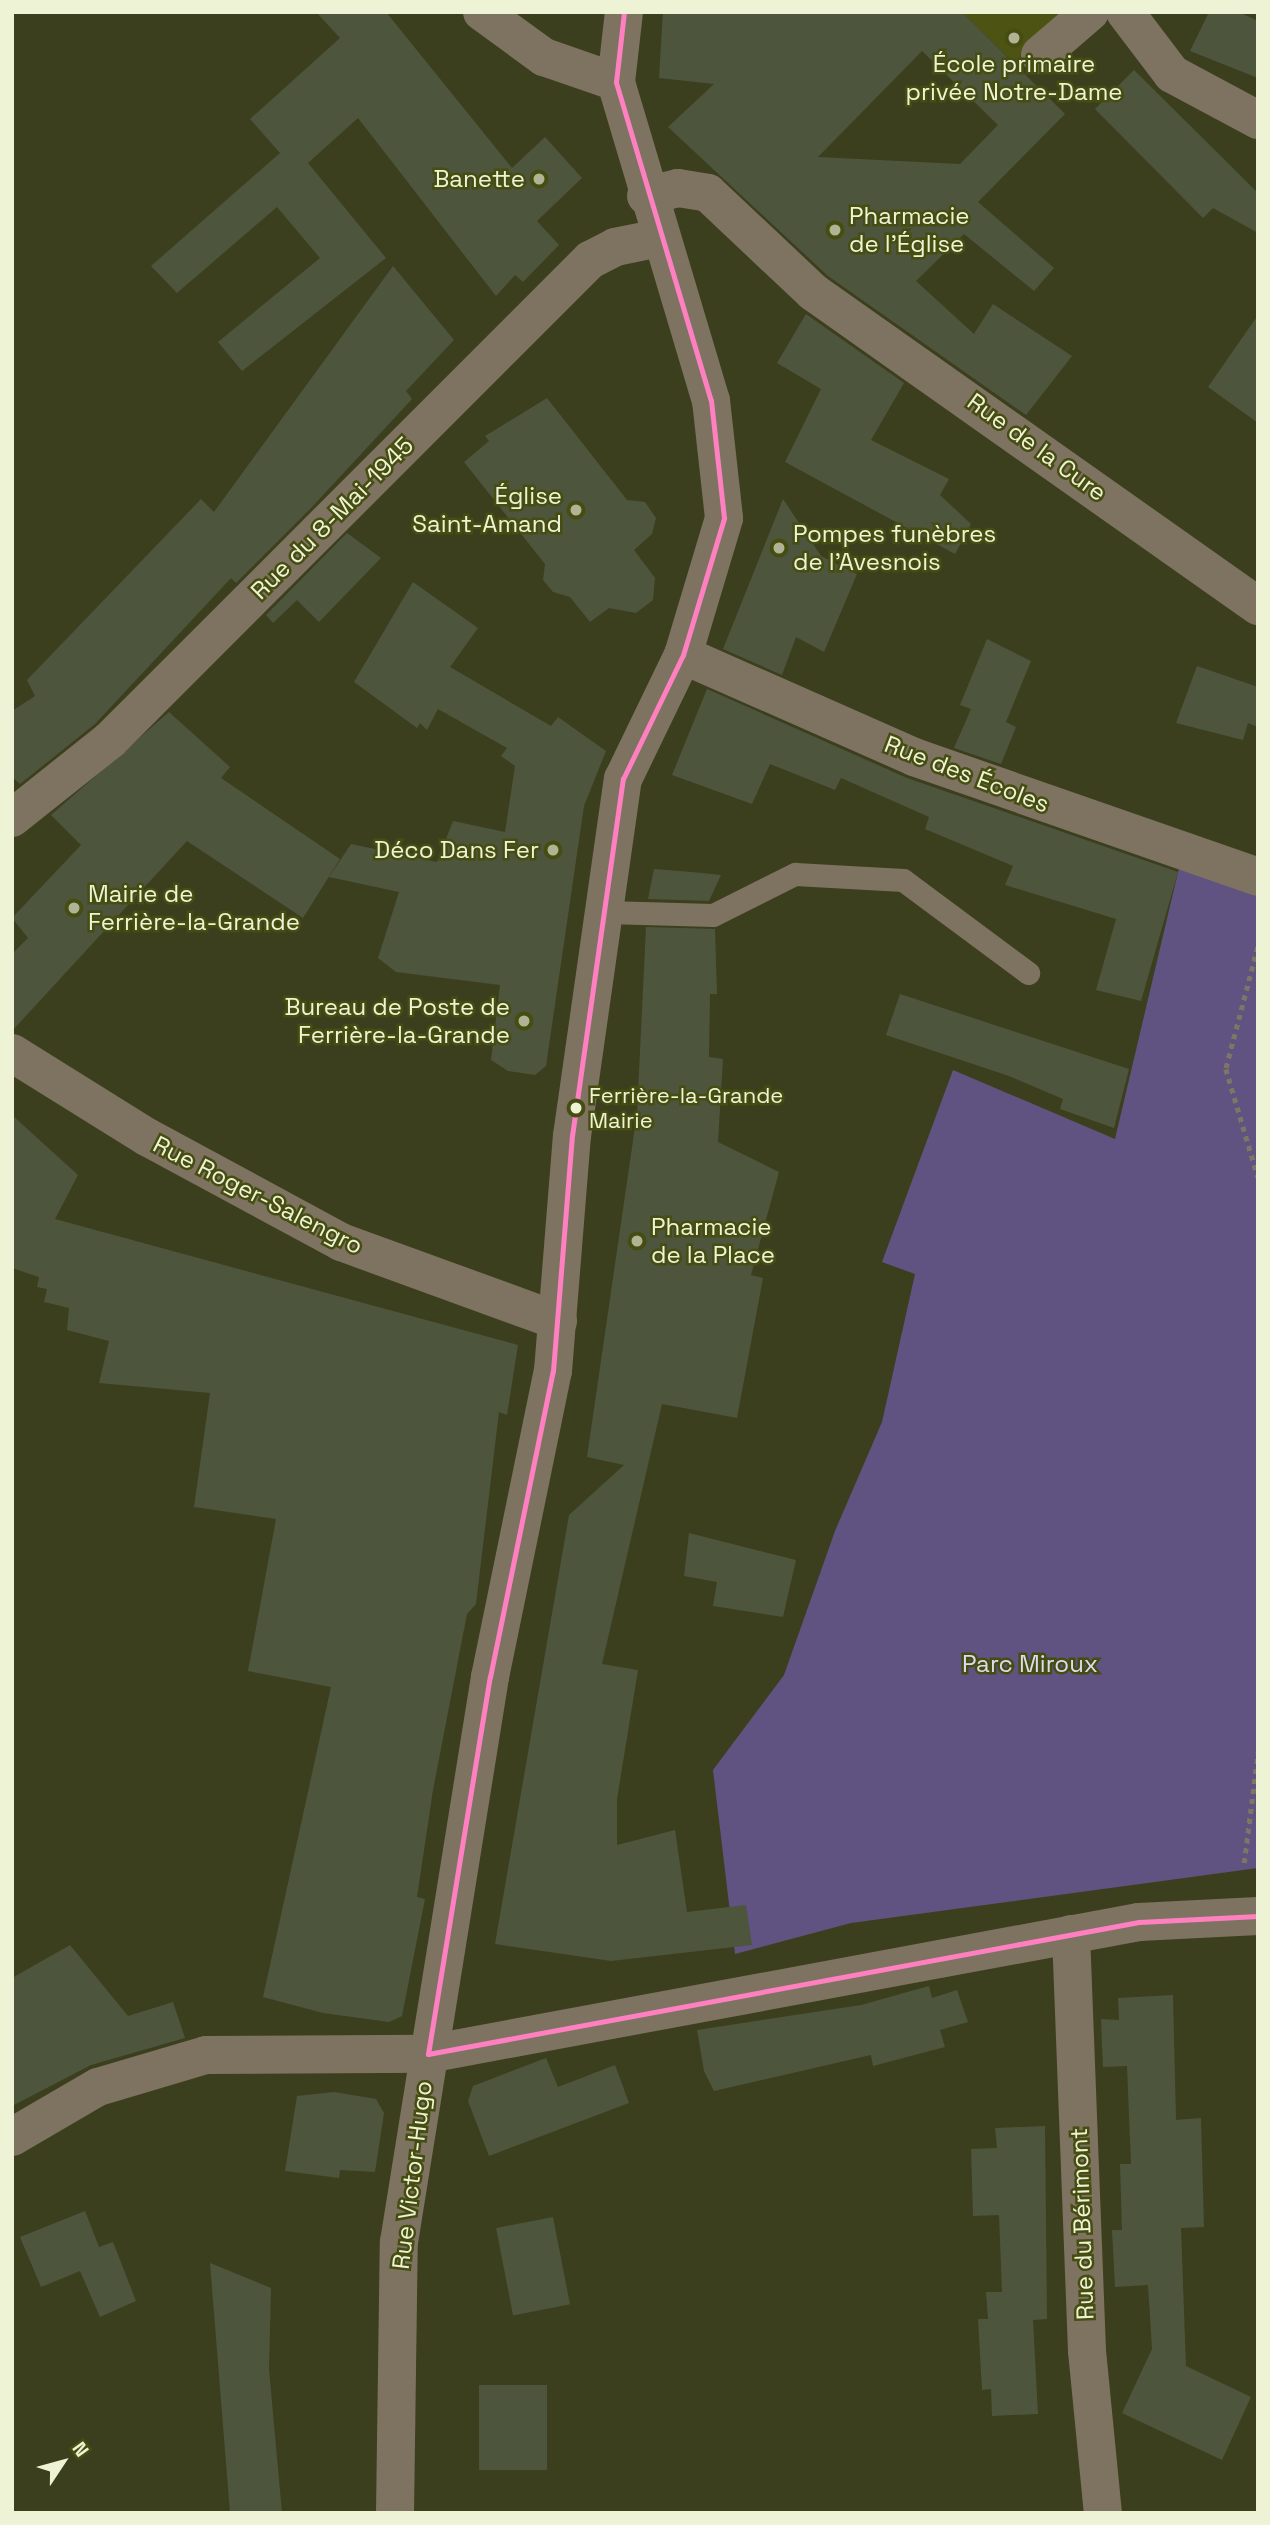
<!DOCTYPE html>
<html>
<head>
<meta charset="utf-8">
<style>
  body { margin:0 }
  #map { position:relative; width:1270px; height:2525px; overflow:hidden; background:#3c3f1e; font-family:"Space Grotesk",sans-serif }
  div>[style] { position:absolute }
  .built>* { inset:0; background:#4d5413 }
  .green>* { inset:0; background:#605381 }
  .building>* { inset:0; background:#4e553d; transform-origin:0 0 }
  .path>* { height:4.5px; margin-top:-2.25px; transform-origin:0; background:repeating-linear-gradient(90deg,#7e7665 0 5px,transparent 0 10px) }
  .service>* { height:23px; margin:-11.5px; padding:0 11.5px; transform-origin:11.5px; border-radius:11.5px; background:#7e7361 }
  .minor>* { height:38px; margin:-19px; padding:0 19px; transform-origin:19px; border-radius:19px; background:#7e7361 }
  .tertiary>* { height:38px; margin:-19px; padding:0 19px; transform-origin:19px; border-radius:19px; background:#7e7361 }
  .bus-1>* { height:5px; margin:-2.5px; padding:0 2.5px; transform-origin:2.5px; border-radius:2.5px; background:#ff80c0 }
  .dots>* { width:19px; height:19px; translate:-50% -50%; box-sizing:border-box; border:4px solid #464d11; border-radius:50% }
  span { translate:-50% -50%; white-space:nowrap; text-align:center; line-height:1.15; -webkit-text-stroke:5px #464d11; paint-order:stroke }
  .bus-label { font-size:22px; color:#eef3d5 }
  .left { translate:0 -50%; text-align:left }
  .poi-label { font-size:24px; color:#eef3d5 }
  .right { translate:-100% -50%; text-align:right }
  .street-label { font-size:24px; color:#eef3d5 }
  .park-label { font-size:24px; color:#dedaef }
  .frame { position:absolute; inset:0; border:14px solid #eef3d5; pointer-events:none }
  .north { position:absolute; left:28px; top:2427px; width:70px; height:70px; -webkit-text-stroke:5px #464d11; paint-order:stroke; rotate:54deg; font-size:19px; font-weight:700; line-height:28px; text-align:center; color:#eef3d5 }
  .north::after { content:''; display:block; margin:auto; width:24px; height:32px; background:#eef3d5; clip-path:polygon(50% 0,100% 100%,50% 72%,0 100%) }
</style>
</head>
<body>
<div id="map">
  <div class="built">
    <i style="clip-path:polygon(962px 12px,1066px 12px,1014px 63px)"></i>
  </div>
  <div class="green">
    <i style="clip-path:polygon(1179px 868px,1258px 895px,1258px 1868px,851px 1923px,735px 1954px,713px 1770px,784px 1675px,835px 1531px,882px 1422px,915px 1274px,882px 1262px,953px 1070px,1115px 1139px)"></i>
  </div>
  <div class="building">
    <i style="clip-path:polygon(316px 12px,386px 12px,512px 168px,545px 137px,582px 178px,537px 221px,559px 245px,523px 282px,515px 275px,496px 296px,358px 118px,308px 163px,386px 258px,242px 371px,218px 342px,320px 258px,277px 207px,177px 293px,151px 266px,280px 153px,250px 119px,340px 38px)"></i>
    <i style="clip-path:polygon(evenodd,663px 12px,962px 12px,1065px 114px,978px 202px,1054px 268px,1034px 291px,964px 234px,916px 281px,974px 334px,993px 304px,1072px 356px,1026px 415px,828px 276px,668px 127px,714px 84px,659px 78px,663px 12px,922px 51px,998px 125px,960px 164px,818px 157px,922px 51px)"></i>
    <i style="clip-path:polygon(1209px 12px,1239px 12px,1258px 21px,1258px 78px,1190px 51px)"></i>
    <i style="clip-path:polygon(1134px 70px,1258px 193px,1258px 233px,1213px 208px,1203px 218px,1095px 109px)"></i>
    <i style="clip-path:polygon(393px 266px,454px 340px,406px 391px,412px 399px,312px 507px,236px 583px,231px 578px,95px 724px,20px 784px,12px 777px,12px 711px,35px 696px,27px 680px,201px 499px,214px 512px)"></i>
    <i style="clip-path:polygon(806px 314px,904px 383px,871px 440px,949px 479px,940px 495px,971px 524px,955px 554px,785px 462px,821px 389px,777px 363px)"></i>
    <i style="clip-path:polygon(1258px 315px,1258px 423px,1208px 387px)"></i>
    <i style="clip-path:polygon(547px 398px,627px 500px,645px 502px,656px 518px,652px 534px,634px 550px,655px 578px,653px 600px,636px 613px,609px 608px,590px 622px,570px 597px,553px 592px,543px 580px,545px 564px,464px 462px,489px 441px,485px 436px)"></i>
    <i style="clip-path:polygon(783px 499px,821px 556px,857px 574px,824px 652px,796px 637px,782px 675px,723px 649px)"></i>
    <i style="clip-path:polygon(347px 533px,381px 558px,319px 622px,297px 600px,273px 623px,266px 615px)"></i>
    <i style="clip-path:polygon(413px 582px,478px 628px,450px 667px,551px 726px,558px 717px,606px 751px,584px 806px,546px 1066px,535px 1075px,508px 1071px,491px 1060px,500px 985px,396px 972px,378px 958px,399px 892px,329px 877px,351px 844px,437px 862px,453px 821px,505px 832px,515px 766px,501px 756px,507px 748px,438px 709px,427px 730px,420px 723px,417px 728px,354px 682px)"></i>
    <i style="clip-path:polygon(987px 639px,1031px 661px,1006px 722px,1016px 727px,1001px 764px,954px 748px,971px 709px,960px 705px)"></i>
    <i style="clip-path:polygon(1197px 666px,1258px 687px,1258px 727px,1248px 723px,1243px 740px,1176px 723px)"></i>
    <i style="clip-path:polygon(707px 689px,907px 778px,1178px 872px,1141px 1001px,1096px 990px,1116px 919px,1005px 885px,1013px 866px,925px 829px,929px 817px,841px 778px,835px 790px,770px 764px,752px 804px,672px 775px)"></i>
    <i style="clip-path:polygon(169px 712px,230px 767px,221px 778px,340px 859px,303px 918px,187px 841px,12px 1031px,12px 954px,28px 938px,12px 918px,81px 845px,51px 815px)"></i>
    <i style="clip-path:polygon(654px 869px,692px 872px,721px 875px,709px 901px,648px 899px)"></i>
    <i style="clip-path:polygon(646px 927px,715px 929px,717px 994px,710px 994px,709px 1057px,723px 1059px,718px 1142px,779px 1172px,751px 1275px,763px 1278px,737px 1418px,662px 1404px,602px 1664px,638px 1670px,617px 1799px,617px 1845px,675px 1830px,687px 1912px,746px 1905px,752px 1945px,611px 1961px,495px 1944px,569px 1515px,624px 1465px,587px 1457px,637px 1113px)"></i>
    <i style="clip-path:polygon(900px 994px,1129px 1069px,1114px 1128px,1060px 1109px,1063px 1099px,1009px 1076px,886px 1035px)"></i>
    <i style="clip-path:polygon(12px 1115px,78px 1175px,55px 1219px,518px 1345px,507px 1415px,499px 1412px,476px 1604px,467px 1614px,433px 1790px,417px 1897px,425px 1899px,402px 2016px,389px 2022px,323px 2013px,263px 1997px,331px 1687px,248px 1671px,276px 1519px,194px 1507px,210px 1393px,99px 1383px,109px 1341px,67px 1330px,69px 1308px,44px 1302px,47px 1289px,37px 1287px,39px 1277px,12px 1268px)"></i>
    <i style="clip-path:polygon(689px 1533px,796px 1560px,783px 1617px,713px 1606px,717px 1582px,684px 1576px)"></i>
    <i style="clip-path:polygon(70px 1945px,128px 2016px,173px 2002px,185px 2038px,91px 2065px,12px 2106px,12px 1978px)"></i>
    <i style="clip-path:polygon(929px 1986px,932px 1998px,957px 1990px,968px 2022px,940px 2030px,945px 2047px,873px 2066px,871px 2055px,714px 2091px,704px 2071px,697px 2030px,861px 2005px)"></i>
    <i style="clip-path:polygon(1173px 1995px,1176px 2120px,1201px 2118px,1204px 2227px,1181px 2228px,1186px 2366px,1251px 2397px,1222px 2460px,1122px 2413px,1152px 2349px,1148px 2285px,1115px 2287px,1112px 2230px,1122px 2230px,1120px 2164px,1131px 2164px,1127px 2066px,1103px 2067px,1101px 2019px,1119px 2020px,1118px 1998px)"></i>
    <i style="clip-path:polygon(546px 2058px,558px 2087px,615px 2065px,629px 2103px,489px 2156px,468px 2101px,473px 2086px)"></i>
    <i style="clip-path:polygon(334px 2092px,376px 2099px,384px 2113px,375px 2172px,340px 2170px,339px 2178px,285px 2171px,297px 2096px)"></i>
    <i style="clip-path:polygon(1045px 2126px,1047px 2319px,1033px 2320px,1038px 2414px,992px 2416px,991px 2389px,982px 2390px,978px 2319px,988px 2319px,986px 2292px,1002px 2292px,999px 2215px,973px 2216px,971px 2149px,997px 2148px,995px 2128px)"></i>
    <i style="clip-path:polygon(85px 2211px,99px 2247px,113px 2242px,136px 2301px,100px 2317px,80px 2271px,41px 2287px,20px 2237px)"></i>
    <i style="left:553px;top:2217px;width:89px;height:58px;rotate:79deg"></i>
    <i style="clip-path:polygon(210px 2263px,271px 2288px,269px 2369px,282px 2513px,230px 2513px)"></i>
    <i style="left:547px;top:2385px;width:85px;height:68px;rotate:90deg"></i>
  </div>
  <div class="path">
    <i style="left:1258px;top:947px;width:126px;rotate:104.7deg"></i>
    <i style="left:1226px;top:1069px;width:113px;rotate:73.5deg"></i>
    <i style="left:1244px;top:1863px;width:112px;rotate:-82.8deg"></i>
  </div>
  <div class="service">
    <i style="left:606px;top:912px;width:107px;rotate:1.6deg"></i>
    <i style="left:713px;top:915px;width:92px;rotate:-26.6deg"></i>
    <i style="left:795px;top:874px;width:108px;rotate:3.2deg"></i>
    <i style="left:903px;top:880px;width:156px;rotate:36.6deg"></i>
  </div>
  <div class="minor">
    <i style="left:1125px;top:12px;width:78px;rotate:52.8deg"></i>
    <i style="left:1172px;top:74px;width:98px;rotate:28.1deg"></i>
    <i style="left:1040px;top:55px;width:66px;rotate:-40.7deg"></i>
    <i style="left:646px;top:196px;width:33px;rotate:-14deg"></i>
    <i style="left:678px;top:188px;width:30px;rotate:9deg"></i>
    <i style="left:708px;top:193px;width:144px;rotate:43.3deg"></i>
    <i style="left:813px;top:292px;width:545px;rotate:35.21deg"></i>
    <i style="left:683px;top:655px;width:253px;rotate:23.8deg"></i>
    <i style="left:914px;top:757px;width:364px;rotate:19.2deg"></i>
    <i style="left:12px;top:818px;width:125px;rotate:-38.5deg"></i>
    <i style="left:110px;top:740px;width:679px;rotate:-45deg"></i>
    <i style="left:590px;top:260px;width:28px;rotate:-27deg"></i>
    <i style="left:615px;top:247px;width:46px;rotate:-11.3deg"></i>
    <i style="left:12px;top:1053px;width:159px;rotate:31.9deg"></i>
    <i style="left:147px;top:1137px;width:221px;rotate:28.4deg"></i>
    <i style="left:341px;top:1242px;width:231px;rotate:20deg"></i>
    <i style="left:1071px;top:1934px;width:417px;rotate:87.8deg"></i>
    <i style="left:1087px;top:2351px;width:163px;rotate:84.4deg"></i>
    <i style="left:12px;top:2137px;width:99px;rotate:-30.2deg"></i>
    <i style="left:98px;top:2087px;width:113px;rotate:-16.5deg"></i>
    <i style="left:206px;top:2055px;width:222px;rotate:-0.3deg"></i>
    <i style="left:428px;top:2054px;width:723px;rotate:-10.52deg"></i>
    <i style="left:1139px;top:1922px;width:119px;rotate:-2.9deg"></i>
  </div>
  <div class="tertiary">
    <i style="left:482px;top:12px;width:77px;rotate:36deg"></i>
    <i style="left:544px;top:57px;width:76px;rotate:19.1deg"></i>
    <i style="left:395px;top:2513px;width:271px;rotate:-89.2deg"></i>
    <i style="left:399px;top:2242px;width:572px;rotate:-80.85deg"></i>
    <i style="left:490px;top:1677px;width:312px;rotate:-78.4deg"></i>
    <i style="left:553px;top:1371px;width:236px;rotate:-85.4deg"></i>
    <i style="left:572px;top:1136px;width:361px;rotate:-81.9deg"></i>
    <i style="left:623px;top:779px;width:138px;rotate:-64.2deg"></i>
    <i style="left:683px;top:655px;width:143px;rotate:-73.3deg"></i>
    <i style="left:724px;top:518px;width:118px;rotate:-96.3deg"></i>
    <i style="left:711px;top:401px;width:333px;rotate:-106.6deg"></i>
    <i style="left:616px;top:82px;width:70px;rotate:-83.5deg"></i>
  </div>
  <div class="bus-1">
    <i style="left:428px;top:2054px;width:382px;rotate:-80.7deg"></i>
    <i style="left:490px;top:1677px;width:312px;rotate:-78.4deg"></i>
    <i style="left:553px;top:1371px;width:236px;rotate:-85.4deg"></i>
    <i style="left:572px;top:1136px;width:361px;rotate:-81.9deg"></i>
    <i style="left:623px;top:779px;width:138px;rotate:-64.2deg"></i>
    <i style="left:683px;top:655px;width:143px;rotate:-73.3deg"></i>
    <i style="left:724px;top:518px;width:118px;rotate:-96.3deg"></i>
    <i style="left:711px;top:401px;width:333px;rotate:-106.6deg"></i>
    <i style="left:616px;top:82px;width:70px;rotate:-83.5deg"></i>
    <i style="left:428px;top:2054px;width:723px;rotate:-10.52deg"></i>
    <i style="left:1139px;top:1922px;width:119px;rotate:-2.9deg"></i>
  </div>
  <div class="dots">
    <i style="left:1014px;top:38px;background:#b0b495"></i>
    <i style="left:539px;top:179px;background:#b0b495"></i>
    <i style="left:835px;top:230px;background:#b0b495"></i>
    <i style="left:576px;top:510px;background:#b0b495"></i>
    <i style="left:779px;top:548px;background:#b0b495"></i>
    <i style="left:553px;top:850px;background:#b0b495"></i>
    <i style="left:74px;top:908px;background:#b0b495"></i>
    <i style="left:524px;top:1021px;background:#b0b495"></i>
    <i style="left:576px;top:1108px;background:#eef3d5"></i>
    <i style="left:637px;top:1241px;background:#b0b495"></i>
  </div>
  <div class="bus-label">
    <span class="left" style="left:589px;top:1108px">Ferrière-la-Grande<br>Mairie</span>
  </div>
  <div class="poi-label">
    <span style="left:1014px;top:78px">École primaire<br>privée Notre-Dame</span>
    <span class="right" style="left:525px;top:179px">Banette</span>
    <span class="left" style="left:849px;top:230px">Pharmacie<br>de l'Église</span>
    <span class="right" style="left:562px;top:510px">Église<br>Saint-Amand</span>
    <span class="left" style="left:793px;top:548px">Pompes funèbres<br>de l'Avesnois</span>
    <span class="right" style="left:539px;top:850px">Déco Dans Fer</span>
    <span class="left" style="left:88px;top:908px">Mairie de<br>Ferrière-la-Grande</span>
    <span class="right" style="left:510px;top:1021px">Bureau de Poste de<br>Ferrière-la-Grande</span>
    <span class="left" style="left:651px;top:1241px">Pharmacie<br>de la Place</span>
  </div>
  <div class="street-label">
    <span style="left:1037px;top:447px;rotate:36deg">Rue de la Cure</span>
    <span style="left:332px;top:518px;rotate:-45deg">Rue du 8-Mai-1945</span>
    <span style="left:967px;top:774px;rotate:21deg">Rue des Écoles</span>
    <span style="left:258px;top:1195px;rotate:27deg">Rue Roger-Salengro</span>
    <span style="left:412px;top:2175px;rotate:-83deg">Rue Victor-Hugo</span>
    <span style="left:1082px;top:2224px;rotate:-92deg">Rue du Bérimont</span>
  </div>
  <div class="park-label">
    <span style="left:1030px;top:1664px">Parc Miroux</span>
  </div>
  <div class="frame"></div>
  <div class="north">N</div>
</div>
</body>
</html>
